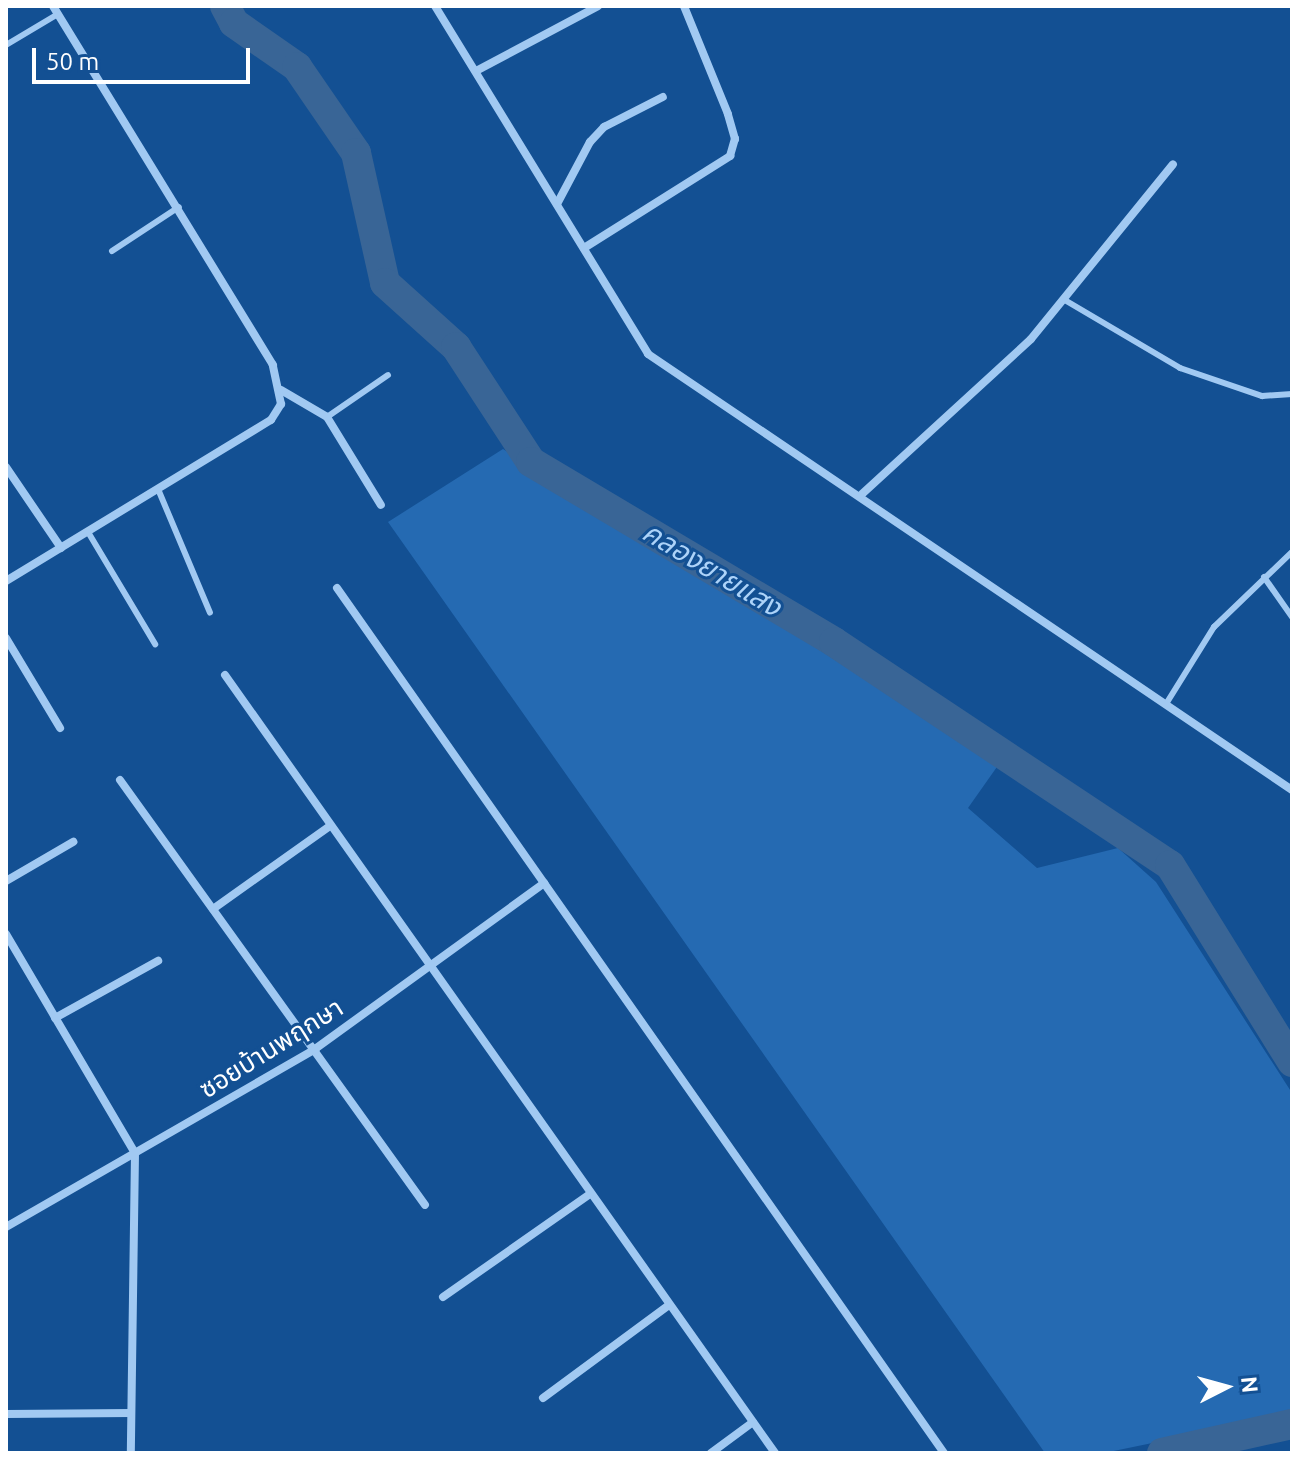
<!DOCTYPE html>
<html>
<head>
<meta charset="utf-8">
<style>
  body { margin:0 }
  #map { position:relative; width:1298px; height:1459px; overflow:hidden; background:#135093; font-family:Ubuntu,"Noto Sans Thai",sans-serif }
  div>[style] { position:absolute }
  .green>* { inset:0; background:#256ab2 }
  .canal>* { height:30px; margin:-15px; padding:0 15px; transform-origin:15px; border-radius:15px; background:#396596 }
  .lane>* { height:6px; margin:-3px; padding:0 3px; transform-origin:3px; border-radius:3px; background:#a1c9f2 }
  .street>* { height:8px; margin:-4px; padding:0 4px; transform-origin:4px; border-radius:4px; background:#a1c9f2 }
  span { translate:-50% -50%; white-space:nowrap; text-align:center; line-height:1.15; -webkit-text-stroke:6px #135093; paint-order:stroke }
  .street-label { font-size:26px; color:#fff }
  .water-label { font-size:28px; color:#add3f9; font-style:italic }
  .frame { position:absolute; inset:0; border:8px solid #fff; pointer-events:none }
  .north { position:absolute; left:1186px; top:1347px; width:80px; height:80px; -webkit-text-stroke:6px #135093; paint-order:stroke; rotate:84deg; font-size:22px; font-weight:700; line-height:32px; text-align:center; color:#fff }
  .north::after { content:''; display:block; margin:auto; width:28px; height:36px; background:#fff; clip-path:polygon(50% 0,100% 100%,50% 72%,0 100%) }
  .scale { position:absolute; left:32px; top:48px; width:218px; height:36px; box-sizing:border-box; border:4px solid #fff; border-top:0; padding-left:10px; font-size:24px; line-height:28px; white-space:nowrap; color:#fff; -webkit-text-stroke:6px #135093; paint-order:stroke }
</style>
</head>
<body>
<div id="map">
  <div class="green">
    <i style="clip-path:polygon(503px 449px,999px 764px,968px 808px,1037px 868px,1118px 848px,1156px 882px,1292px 1093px,1292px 1414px,1104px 1453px,1045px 1453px,388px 522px)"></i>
  </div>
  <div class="canal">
    <i style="left:225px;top:6px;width:19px;rotate:62deg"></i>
    <i style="left:234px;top:23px;width:77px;rotate:34.9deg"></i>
    <i style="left:297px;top:67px;width:104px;rotate:55.5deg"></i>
    <i style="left:356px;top:153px;width:133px;rotate:77.4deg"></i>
    <i style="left:385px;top:283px;width:96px;rotate:42deg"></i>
    <i style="left:456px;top:347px;width:137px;rotate:56.9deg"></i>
    <i style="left:531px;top:462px;width:352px;rotate:30.7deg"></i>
    <i style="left:834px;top:642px;width:403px;rotate:33.6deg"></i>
    <i style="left:1170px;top:865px;width:232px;rotate:58.2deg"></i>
    <i style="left:1162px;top:1453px;width:133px;rotate:-12.6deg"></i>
  </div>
  <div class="lane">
    <i style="left:6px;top:45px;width:61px;rotate:-30.8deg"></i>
    <i style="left:112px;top:251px;width:80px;rotate:-33.3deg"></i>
    <i style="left:1063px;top:299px;width:136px;rotate:30.5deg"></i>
    <i style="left:1180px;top:368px;width:87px;rotate:18.9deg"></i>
    <i style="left:1262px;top:396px;width:30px;rotate:-4deg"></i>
    <i style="left:327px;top:417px;width:74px;rotate:-34.5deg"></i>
    <i style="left:158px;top:489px;width:134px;rotate:67.2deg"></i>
    <i style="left:88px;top:532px;width:131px;rotate:59.1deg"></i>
    <i style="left:1264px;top:577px;width:49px;rotate:55deg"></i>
    <i style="left:1166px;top:704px;width:91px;rotate:-58.1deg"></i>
    <i style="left:1214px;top:627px;width:108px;rotate:-43.9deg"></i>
  </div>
  <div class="street">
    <i style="left:435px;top:6px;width:408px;rotate:58.5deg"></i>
    <i style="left:648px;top:354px;width:778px;rotate:34.1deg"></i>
    <i style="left:476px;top:71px;width:138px;rotate:-28deg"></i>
    <i style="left:557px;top:204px;width:70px;rotate:-62deg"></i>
    <i style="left:590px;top:142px;width:21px;rotate:-47deg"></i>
    <i style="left:604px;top:127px;width:66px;rotate:-27deg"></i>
    <i style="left:584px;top:248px;width:173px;rotate:-32.2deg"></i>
    <i style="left:730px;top:156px;width:18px;rotate:-74deg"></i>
    <i style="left:735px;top:139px;width:26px;rotate:-106deg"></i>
    <i style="left:728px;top:114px;width:117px;rotate:-112.2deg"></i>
    <i style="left:281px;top:390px;width:53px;rotate:30.4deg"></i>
    <i style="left:327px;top:417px;width:103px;rotate:58.5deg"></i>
    <i style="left:6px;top:467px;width:98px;rotate:55.8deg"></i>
    <i style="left:862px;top:494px;width:229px;rotate:-42.5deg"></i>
    <i style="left:1031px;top:339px;width:225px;rotate:-50.9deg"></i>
    <i style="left:6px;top:581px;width:310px;rotate:-31.3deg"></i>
    <i style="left:271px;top:420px;width:19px;rotate:-58deg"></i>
    <i style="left:281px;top:404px;width:40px;rotate:-102deg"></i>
    <i style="left:273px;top:365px;width:421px;rotate:-121.5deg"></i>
    <i style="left:337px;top:588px;width:1057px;rotate:54.94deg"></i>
    <i style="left:6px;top:638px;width:105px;rotate:59deg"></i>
    <i style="left:225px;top:675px;width:953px;rotate:54.74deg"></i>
    <i style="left:120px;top:780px;width:523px;rotate:54.33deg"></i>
    <i style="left:6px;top:881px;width:78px;rotate:-30.2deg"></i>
    <i style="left:213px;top:909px;width:143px;rotate:-35.4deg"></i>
    <i style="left:6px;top:934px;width:254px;rotate:59.5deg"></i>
    <i style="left:135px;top:1153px;width:300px;rotate:90.8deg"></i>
    <i style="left:55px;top:1018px;width:118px;rotate:-29deg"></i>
    <i style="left:6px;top:1227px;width:357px;rotate:-29.9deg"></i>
    <i style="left:315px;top:1049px;width:283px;rotate:-35.9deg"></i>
    <i style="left:443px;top:1297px;width:179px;rotate:-35deg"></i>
    <i style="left:543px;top:1398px;width:157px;rotate:-36.4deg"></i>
    <i style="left:6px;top:1414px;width:125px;rotate:-0.5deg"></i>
    <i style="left:711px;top:1453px;width:52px;rotate:-36.4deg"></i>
  </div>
  <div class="street-label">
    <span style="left:271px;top:1048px;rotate:-32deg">ซอยบ้านพฤกษา</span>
  </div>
  <div class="water-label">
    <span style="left:712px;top:569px;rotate:31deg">คลองยายแสง</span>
  </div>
  <div class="frame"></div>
  <div class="north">N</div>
  <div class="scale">50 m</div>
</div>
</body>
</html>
